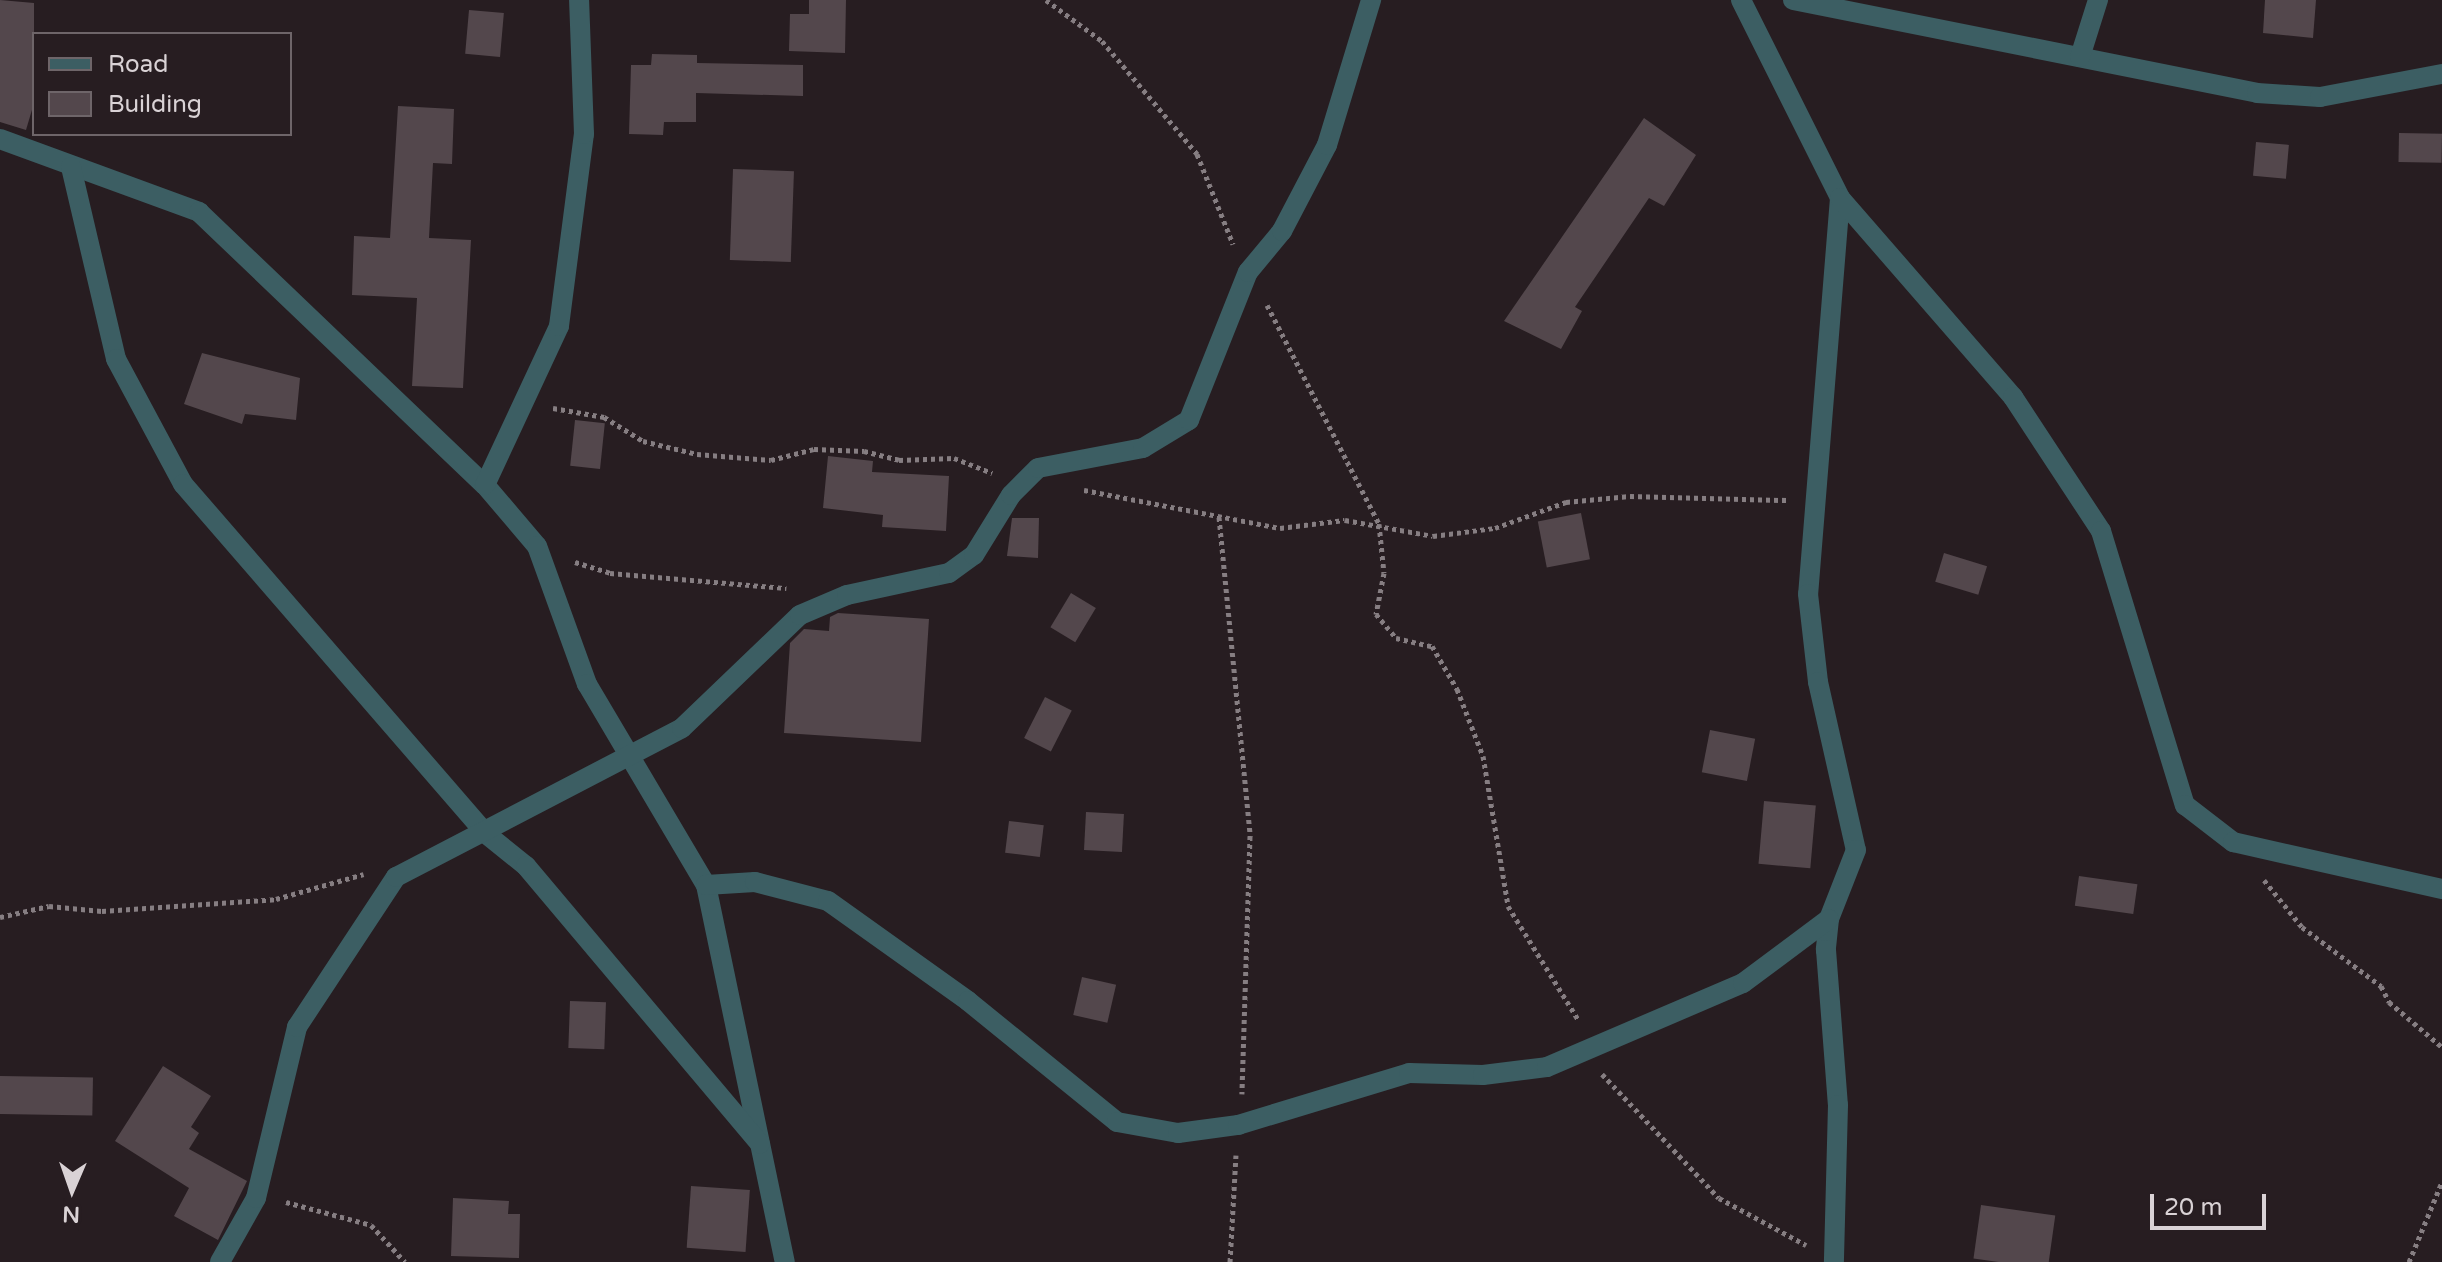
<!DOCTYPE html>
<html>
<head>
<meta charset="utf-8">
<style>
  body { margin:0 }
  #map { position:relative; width:2442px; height:1262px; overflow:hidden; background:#271d21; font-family:"Varela Round",sans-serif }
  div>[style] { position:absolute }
  .building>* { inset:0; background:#53474c; transform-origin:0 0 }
  .path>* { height:5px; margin-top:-2.5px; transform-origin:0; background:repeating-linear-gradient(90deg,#867e82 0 4px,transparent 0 8px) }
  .street>* { height:20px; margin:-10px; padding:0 10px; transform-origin:10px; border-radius:10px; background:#3c5e63 }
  span { translate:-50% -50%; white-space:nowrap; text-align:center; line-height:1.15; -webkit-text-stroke:7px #271d21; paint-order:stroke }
  .legend { position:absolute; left:32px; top:32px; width:260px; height:104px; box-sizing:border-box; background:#271d21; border:2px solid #6e6569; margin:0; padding:10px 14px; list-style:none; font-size:24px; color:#d9d2d5 }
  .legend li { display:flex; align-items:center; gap:16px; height:40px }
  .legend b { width:40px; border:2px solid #6e6569 }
  .north { position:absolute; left:32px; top:1150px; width:80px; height:80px; -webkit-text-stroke:6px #271d21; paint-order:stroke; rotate:182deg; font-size:22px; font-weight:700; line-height:32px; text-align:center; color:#d9d2d5 }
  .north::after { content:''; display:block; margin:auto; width:28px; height:36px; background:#d9d2d5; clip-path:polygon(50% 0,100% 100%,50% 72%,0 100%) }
  .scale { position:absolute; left:2150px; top:1194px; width:116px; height:36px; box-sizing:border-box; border:4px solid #d9d2d5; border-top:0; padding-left:10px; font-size:24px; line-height:28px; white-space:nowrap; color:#d9d2d5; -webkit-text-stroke:6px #271d21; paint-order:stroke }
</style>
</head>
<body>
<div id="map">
  <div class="building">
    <i style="clip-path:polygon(0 0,34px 3px,34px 103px,26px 130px,0 122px)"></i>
    <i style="clip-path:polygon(809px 0,846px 0,845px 53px,789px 51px,790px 14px,809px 14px)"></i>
    <i style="clip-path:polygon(2265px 0,2316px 0,2313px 38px,2263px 33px)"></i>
    <i style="left:469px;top:10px;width:35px;height:44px;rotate:5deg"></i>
    <i style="clip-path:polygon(652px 54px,697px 55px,697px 63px,803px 65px,803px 96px,696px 93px,696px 122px,664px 122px,663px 135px,629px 134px,631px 65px,651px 65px)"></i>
    <i style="clip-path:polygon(398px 106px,454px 109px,452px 164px,433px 163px,429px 238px,471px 240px,463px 388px,412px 386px,417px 298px,352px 295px,354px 236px,390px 238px)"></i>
    <i style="clip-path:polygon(1644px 118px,1696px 155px,1664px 206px,1649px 198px,1575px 307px,1582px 311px,1561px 349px,1504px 321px)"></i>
    <i style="left:2399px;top:133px;width:43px;height:29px;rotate:1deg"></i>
    <i style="left:2256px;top:142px;width:33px;height:34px;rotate:5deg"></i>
    <i style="left:733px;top:169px;width:61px;height:91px;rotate:2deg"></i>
    <i style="clip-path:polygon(202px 353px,300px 378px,296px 420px,245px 414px,242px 424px,184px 404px)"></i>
    <i style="left:575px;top:420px;width:30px;height:46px;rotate:6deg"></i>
    <i style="clip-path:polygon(828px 456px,873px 461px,872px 472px,949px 476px,946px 531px,882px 527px,883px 515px,823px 508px)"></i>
    <i style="left:1581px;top:513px;width:47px;height:44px;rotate:79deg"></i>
    <i style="clip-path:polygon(1012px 518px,1039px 518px,1038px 558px,1007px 556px)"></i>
    <i style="left:1944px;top:553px;width:45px;height:30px;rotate:17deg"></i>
    <i style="left:1071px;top:593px;width:29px;height:40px;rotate:31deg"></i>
    <i style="clip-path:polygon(838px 613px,929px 619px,921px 742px,784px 733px,790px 643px,804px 629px,829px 631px,830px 617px)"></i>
    <i style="left:1045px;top:697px;width:30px;height:46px;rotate:27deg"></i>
    <i style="left:1710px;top:730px;width:46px;height:43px;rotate:11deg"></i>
    <i style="left:1764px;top:801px;width:52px;height:63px;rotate:5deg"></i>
    <i style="left:1086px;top:812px;width:38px;height:38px;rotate:3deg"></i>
    <i style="left:1009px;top:821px;width:35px;height:32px;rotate:7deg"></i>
    <i style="left:2079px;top:876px;width:59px;height:30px;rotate:8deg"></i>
    <i style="left:1082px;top:977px;width:35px;height:39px;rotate:13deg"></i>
    <i style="left:570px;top:1001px;width:36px;height:47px;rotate:2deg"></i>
    <i style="clip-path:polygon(163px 1066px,211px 1096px,191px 1127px,199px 1133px,189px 1149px,247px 1181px,218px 1240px,174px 1216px,189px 1188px,115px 1141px)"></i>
    <i style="left:0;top:1076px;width:93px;height:38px;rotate:1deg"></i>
    <i style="left:691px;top:1186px;width:59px;height:62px;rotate:4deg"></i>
    <i style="clip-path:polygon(453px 1198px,509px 1201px,508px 1214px,520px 1214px,519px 1258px,451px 1256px)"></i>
    <i style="left:1981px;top:1205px;width:75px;height:54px;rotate:8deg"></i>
  </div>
  <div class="path">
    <i style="left:1046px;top:0;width:69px;rotate:36.2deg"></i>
    <i style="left:1102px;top:41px;width:148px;rotate:49.9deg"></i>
    <i style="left:1197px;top:154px;width:97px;rotate:68.2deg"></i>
    <i style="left:1267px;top:305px;width:246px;rotate:62.9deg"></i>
    <i style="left:1379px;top:524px;width:49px;rotate:84.2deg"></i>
    <i style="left:1384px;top:573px;width:42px;rotate:101deg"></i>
    <i style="left:1376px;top:614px;width:31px;rotate:50deg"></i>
    <i style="left:1396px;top:638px;width:37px;rotate:13deg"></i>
    <i style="left:1432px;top:646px;width:50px;rotate:59.8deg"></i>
    <i style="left:1457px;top:689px;width:72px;rotate:68.8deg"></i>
    <i style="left:1483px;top:756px;width:152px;rotate:80.5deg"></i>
    <i style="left:1508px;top:906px;width:135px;rotate:58.3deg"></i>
    <i style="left:553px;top:408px;width:52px;rotate:10deg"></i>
    <i style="left:604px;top:417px;width:46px;rotate:31.6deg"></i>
    <i style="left:643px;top:441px;width:56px;rotate:13.5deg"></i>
    <i style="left:697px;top:454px;width:74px;rotate:4.6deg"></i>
    <i style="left:771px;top:460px;width:44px;rotate:-14.3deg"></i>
    <i style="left:814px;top:449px;width:50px;rotate:2.3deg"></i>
    <i style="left:864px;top:451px;width:36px;rotate:14deg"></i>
    <i style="left:899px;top:460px;width:55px;rotate:-2.1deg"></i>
    <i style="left:954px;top:458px;width:41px;rotate:21.5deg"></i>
    <i style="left:1084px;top:490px;width:200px;rotate:11deg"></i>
    <i style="left:1280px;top:528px;width:65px;rotate:-7deg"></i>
    <i style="left:1345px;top:520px;width:89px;rotate:10.3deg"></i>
    <i style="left:1433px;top:536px;width:63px;rotate:-7.4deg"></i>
    <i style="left:1495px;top:528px;width:76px;rotate:-20.1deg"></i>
    <i style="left:1566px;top:502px;width:64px;rotate:-5.4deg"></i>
    <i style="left:1630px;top:496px;width:157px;rotate:1.5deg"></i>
    <i style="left:1219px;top:517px;width:321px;rotate:84.4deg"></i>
    <i style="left:1250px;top:836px;width:258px;rotate:91.8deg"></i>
    <i style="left:575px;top:562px;width:37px;rotate:17deg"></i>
    <i style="left:610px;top:573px;width:177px;rotate:4.9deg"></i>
    <i style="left:2264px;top:880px;width:60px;rotate:51deg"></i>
    <i style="left:2302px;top:927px;width:99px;rotate:36.8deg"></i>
    <i style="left:2381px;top:986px;width:18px;rotate:63deg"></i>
    <i style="left:2389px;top:1002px;width:70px;rotate:40.3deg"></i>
    <i style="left:0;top:917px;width:50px;rotate:-12.7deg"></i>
    <i style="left:49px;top:906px;width:53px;rotate:5.4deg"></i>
    <i style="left:102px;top:911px;width:174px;rotate:-3.9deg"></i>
    <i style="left:276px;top:899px;width:91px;rotate:-15.9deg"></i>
    <i style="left:1602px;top:1074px;width:170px;rotate:46.7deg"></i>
    <i style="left:1719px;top:1198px;width:99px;rotate:28.4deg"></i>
    <i style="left:286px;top:1202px;width:88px;rotate:15.1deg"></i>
    <i style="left:371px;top:1225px;width:50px;rotate:47.4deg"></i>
    <i style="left:1230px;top:1262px;width:107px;rotate:-86.8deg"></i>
    <i style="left:2409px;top:1262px;width:87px;rotate:-67.6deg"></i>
  </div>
  <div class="street">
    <i style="left:1741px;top:0;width:221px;rotate:63.4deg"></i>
    <i style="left:1840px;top:198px;width:397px;rotate:94.6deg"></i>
    <i style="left:1808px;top:594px;width:89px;rotate:83.5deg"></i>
    <i style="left:1818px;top:682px;width:172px;rotate:77.3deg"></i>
    <i style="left:1856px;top:850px;width:74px;rotate:111.4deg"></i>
    <i style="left:1829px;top:919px;width:31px;rotate:96deg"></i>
    <i style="left:1826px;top:950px;width:155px;rotate:85.6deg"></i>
    <i style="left:1838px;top:1105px;width:157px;rotate:91.5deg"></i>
    <i style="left:1793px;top:0;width:473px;rotate:11.3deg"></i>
    <i style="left:2257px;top:93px;width:63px;rotate:3.6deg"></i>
    <i style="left:2320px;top:97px;width:124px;rotate:-10.7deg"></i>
    <i style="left:2080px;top:57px;width:60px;rotate:-72.5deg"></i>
    <i style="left:0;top:139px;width:212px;rotate:20.1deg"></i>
    <i style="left:199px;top:212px;width:395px;rotate:43.7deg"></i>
    <i style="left:485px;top:485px;width:80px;rotate:49.6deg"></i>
    <i style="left:537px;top:546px;width:147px;rotate:70.1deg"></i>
    <i style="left:587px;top:684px;width:234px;rotate:59.4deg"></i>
    <i style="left:706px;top:885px;width:385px;rotate:78.2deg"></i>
    <i style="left:71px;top:167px;width:197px;rotate:76.8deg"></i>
    <i style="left:116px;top:359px;width:142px;rotate:61.8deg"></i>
    <i style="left:183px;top:484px;width:462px;rotate:49.1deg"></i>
    <i style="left:485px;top:833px;width:53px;rotate:38.8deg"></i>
    <i style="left:526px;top:866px;width:363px;rotate:49.9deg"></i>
    <i style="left:1840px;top:198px;width:264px;rotate:49deg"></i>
    <i style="left:2013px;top:397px;width:160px;rotate:56.7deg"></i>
    <i style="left:2101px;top:531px;width:287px;rotate:73deg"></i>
    <i style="left:2185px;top:805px;width:61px;rotate:37.6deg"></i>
    <i style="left:2233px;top:842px;width:214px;rotate:12.7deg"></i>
    <i style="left:485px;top:485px;width:175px;rotate:-65deg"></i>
    <i style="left:559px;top:326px;width:194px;rotate:-82.6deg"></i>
    <i style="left:584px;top:134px;width:134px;rotate:-92.1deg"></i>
    <i style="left:706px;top:885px;width:49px;rotate:-3.5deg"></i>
    <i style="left:755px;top:882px;width:75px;rotate:14.6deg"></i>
    <i style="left:828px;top:901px;width:172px;rotate:35.5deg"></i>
    <i style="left:968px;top:1001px;width:192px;rotate:39.1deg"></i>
    <i style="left:1117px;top:1122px;width:62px;rotate:10.2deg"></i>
    <i style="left:1178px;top:1133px;width:61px;rotate:-7.6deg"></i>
    <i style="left:1238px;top:1125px;width:179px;rotate:-16.9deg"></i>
    <i style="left:1409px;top:1073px;width:74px;rotate:1.5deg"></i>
    <i style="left:1483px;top:1075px;width:64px;rotate:-7.1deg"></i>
    <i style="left:1547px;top:1067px;width:213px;rotate:-23.2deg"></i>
    <i style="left:1743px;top:983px;width:107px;rotate:-36.7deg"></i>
    <i style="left:220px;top:1262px;width:73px;rotate:-60.6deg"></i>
    <i style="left:256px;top:1198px;width:176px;rotate:-76.5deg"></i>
    <i style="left:297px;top:1027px;width:180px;rotate:-56.6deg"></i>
    <i style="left:396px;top:877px;width:322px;rotate:-27.5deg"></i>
    <i style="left:682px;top:728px;width:163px;rotate:-43.8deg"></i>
    <i style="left:800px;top:615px;width:51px;rotate:-23.1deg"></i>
    <i style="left:847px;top:595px;width:104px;rotate:-12.2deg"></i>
    <i style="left:949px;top:573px;width:31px;rotate:-36deg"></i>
    <i style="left:974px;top:555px;width:70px;rotate:-58.3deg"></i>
    <i style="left:1011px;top:495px;width:38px;rotate:-45deg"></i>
    <i style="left:1038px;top:468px;width:107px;rotate:-10.8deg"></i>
    <i style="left:1143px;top:448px;width:54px;rotate:-31.3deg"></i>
    <i style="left:1189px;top:420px;width:159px;rotate:-68.3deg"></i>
    <i style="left:1248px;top:272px;width:53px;rotate:-50.3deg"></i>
    <i style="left:1282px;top:231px;width:97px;rotate:-62.4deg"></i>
    <i style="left:1327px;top:145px;width:152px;rotate:-73.1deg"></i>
  </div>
  <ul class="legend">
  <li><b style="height:10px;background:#3c5e63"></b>Road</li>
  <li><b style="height:22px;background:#53474c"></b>Building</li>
  </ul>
  <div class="north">N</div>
  <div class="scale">20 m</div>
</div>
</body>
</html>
